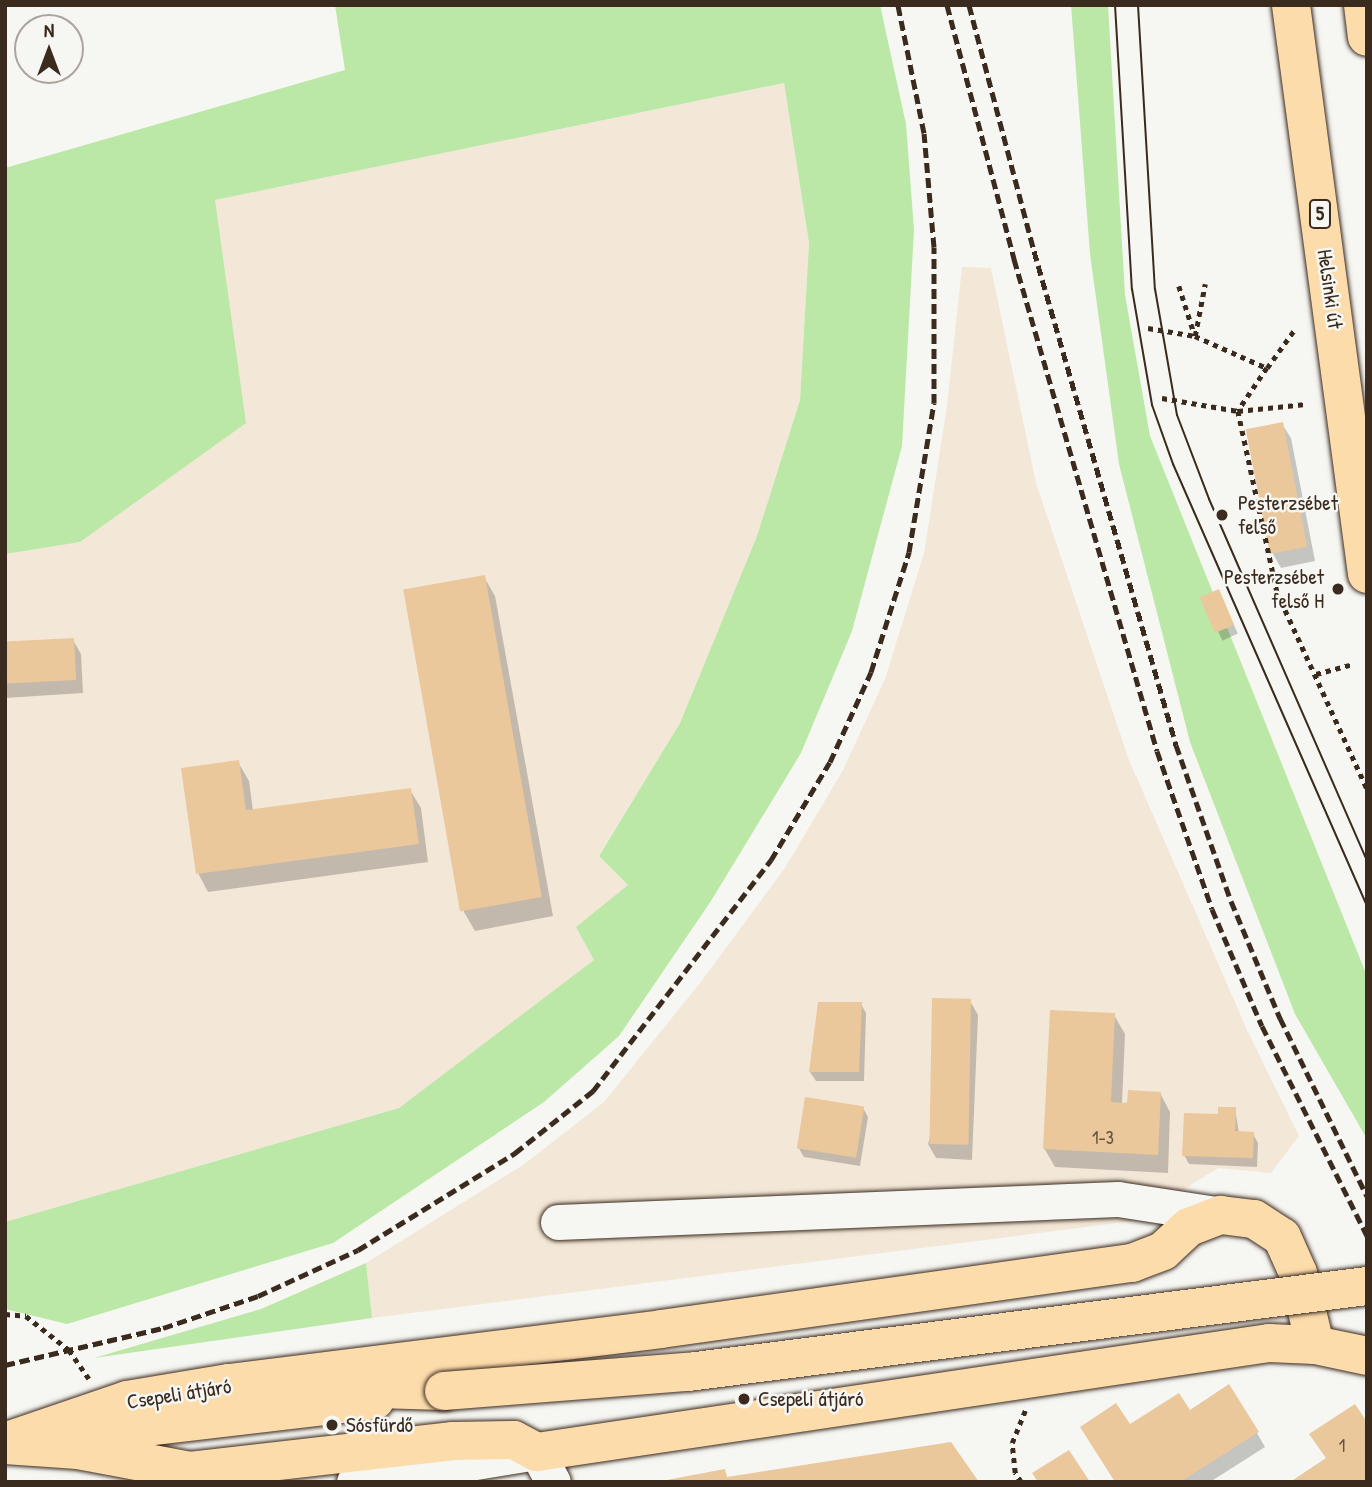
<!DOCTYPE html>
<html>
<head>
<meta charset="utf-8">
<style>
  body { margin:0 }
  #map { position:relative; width:1372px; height:1487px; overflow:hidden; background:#f6f6f2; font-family:"Patrick Hand",sans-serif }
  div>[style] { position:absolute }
  .built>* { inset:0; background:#f3e8d8 }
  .green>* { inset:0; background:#bbe8a6 }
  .shadow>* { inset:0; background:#0003; transform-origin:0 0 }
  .building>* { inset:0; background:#ebc79c; transform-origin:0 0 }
  .path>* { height:4.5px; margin-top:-2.25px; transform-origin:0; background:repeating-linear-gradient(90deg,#3b2a1e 0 5px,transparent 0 10px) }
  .roads { filter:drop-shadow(0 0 2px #3b2a1e) drop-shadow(0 0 2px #3b2a1e) }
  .minor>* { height:35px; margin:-17.5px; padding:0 17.5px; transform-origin:17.5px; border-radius:17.5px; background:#f6f6f2 }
  .major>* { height:38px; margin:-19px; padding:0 19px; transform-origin:19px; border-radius:19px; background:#fddcac }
  .tram>* { height:2px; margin:-1px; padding:0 1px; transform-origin:1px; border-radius:1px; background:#3b2a1e }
  .rail>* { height:5px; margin-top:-2.5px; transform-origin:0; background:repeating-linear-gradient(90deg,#3b2a1e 0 10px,transparent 0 15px) }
  .bridges { filter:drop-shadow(0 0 2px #3b2a1e) drop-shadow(0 0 2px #3b2a1e) }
  .major-bridge>* { height:38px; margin:-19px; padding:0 19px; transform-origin:19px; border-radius:19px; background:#fddcac }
  .dots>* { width:19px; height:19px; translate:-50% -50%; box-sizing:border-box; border:4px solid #f6f6f2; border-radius:50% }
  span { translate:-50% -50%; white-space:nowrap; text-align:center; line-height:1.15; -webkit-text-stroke:5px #f6f6f2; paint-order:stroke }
  .number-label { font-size:18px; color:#67513e }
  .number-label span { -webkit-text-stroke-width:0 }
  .shield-label span { padding:2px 5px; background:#f6f6f2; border:2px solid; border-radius:5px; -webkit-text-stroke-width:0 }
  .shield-label { font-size:19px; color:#3b2a1e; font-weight:700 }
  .street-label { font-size:21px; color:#3b2a1e }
  .poi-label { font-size:21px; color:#3b2a1e }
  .left { translate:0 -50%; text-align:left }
  .right { translate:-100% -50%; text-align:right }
  .frame { position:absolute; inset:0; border:7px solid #3b2a1e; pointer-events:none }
  .north { position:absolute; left:14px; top:14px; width:70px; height:70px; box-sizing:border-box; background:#f6f6f2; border:2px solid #aba49d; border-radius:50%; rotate:0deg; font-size:19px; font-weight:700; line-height:28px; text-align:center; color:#3b2a1e }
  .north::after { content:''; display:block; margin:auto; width:24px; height:32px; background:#3b2a1e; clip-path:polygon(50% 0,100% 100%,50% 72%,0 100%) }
</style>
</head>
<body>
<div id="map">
  <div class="built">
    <i style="clip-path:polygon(784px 83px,809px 243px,800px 400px,757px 536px,680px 723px,599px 855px,629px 886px,576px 927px,595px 960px,399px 1108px,5px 1222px,5px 243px)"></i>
    <i style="clip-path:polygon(962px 267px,991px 268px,1036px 483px,1129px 760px,1248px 1032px,1299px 1136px,1271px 1173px,1218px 1168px,1133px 1221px,372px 1318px,366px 1263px,523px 1165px,604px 1102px,700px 983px,785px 868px,843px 770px,885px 679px,924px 553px,947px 406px)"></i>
  </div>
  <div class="green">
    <i style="clip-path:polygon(335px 5px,880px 5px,906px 124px,914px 230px,902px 446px,852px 631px,801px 753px,711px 901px,619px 1036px,544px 1102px,333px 1243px,67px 1324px,5px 1309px,5px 1222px,399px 1108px,594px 960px,576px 927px,628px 885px,599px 856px,680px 723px,757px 536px,800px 400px,809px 243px,784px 83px,215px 200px,246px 423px,80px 542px,5px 554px,5px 168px,345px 70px)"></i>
    <i style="clip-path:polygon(1071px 5px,1108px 5px,1125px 295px,1150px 436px,1367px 976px,1367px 1139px,1295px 1014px,1190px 742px,1119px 464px,1090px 254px)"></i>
    <i style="clip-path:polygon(366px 1263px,372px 1318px,94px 1358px,261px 1309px)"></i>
  </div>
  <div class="shadow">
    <i style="clip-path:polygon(1282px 424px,1291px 438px,1315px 561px,1281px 568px,1273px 554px,1248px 431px)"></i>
    <i style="clip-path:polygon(484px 577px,495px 596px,553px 916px,475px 931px,464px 912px,405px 592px)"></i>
    <i style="left:1218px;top:591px;width:47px;height:17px;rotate:65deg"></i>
    <i style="clip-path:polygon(73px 640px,81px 654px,83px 693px,5px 698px,5px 644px)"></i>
    <i style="clip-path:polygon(238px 762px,249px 781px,253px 811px,410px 790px,421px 808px,428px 862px,208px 892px,198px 873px)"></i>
    <i style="clip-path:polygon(970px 1001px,978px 1015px,972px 1160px,936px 1158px,928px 1144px)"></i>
    <i style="clip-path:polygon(861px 1004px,866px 1013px,864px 1081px,816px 1081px,810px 1072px)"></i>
    <i style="clip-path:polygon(1114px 1015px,1125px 1034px,1122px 1104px,1160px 1093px,1170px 1112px,1168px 1173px,1055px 1167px,1044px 1148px)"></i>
    <i style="clip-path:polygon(863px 1108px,868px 1117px,860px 1166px,804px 1157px,798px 1147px)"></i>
    <i style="clip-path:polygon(1235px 1109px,1239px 1133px,1253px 1134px,1258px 1143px,1257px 1167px,1189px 1164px,1184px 1155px,1220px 1116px)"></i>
    <i style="clip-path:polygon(1189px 1412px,1257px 1433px,1265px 1447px,1210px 1482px,1117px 1482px)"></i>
  </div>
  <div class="building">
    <i style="left:1283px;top:422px;width:127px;height:38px;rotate:79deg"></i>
    <i style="left:485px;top:575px;width:327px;height:83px;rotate:80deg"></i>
    <i style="left:1219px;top:589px;width:39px;height:21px;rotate:67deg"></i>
    <i style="left:74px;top:638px;width:42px;height:69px;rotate:87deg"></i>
    <i style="clip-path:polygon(239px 760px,246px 810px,411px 788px,419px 844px,196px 874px,181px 768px)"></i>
    <i style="left:932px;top:998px;width:39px;height:146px;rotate:1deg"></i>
    <i style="clip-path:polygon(818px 1002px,862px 1002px,859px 1072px,809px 1072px)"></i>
    <i style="clip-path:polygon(1050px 1010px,1115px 1013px,1111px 1102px,1127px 1103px,1128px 1090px,1161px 1092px,1158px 1155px,1043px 1149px)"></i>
    <i style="left:805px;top:1097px;width:60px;height:52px;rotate:9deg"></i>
    <i style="clip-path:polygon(1218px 1107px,1236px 1107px,1235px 1131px,1254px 1132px,1253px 1158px,1182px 1156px,1184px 1113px,1218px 1114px)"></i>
    <i style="clip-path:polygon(1229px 1384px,1259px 1432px,1180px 1482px,1115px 1482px,1080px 1427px,1116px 1403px,1130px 1424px,1179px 1393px,1190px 1410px)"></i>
    <i style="clip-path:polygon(1355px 1404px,1367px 1422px,1367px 1482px,1290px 1482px,1326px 1458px,1309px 1434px)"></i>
    <i style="clip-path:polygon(951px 1442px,979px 1482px,656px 1482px,725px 1469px,727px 1477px)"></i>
    <i style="clip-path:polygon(1069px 1450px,1090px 1482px,1038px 1482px,1032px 1473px)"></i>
  </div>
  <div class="path">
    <i style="left:1179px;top:286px;width:52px;rotate:72.3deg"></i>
    <i style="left:1195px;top:336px;width:53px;rotate:-79.1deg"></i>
    <i style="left:1148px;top:328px;width:48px;rotate:9.7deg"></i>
    <i style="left:1195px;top:336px;width:79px;rotate:24deg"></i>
    <i style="left:1267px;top:368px;width:48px;rotate:-54.3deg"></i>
    <i style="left:1267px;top:368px;width:52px;rotate:124deg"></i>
    <i style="left:1238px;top:411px;width:185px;rotate:77.8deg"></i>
    <i style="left:1277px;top:592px;width:217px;rotate:65.4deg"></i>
    <i style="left:1162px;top:398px;width:77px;rotate:9.7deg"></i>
    <i style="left:1238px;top:411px;width:68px;rotate:-5.9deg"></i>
    <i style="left:1316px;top:674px;width:38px;rotate:-15deg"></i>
    <i style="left:5px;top:1314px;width:21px;rotate:5deg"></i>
    <i style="left:26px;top:1316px;width:55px;rotate:38.3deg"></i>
    <i style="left:69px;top:1350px;width:35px;rotate:55deg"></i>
    <i style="left:1021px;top:1482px;width:11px;rotate:-124deg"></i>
    <i style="left:1015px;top:1473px;width:30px;rotate:-96deg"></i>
    <i style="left:1012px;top:1443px;width:35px;rotate:-68deg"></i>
  </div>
  <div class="roads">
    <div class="minor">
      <i style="left:558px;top:1222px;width:560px;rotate:-2.35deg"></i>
      <i style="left:1118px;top:1199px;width:104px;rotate:8.8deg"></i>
      <i style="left:537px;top:1452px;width:34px;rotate:62deg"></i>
      <i style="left:354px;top:1482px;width:185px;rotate:-9.3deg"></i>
    </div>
    <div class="major">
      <i style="left:1291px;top:5px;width:574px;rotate:82.39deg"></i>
      <i style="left:1363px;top:5px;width:32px;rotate:83deg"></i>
      <i style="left:229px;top:1383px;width:435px;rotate:-7.1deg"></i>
      <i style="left:661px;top:1329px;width:476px;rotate:-8deg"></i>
      <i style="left:1132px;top:1263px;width:33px;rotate:-21deg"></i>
      <i style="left:1163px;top:1251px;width:35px;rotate:-43deg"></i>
      <i style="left:1189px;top:1227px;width:34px;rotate:-21deg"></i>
      <i style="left:1221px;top:1215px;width:33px;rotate:7deg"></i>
      <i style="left:1254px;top:1219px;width:33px;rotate:33deg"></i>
      <i style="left:1282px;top:1237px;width:39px;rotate:66deg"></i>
      <i style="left:1298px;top:1273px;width:74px;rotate:76.7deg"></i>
      <i style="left:344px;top:1388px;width:100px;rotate:1.7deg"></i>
      <i style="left:70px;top:1436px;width:307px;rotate:-6.7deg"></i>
      <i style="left:13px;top:1439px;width:120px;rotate:-18.9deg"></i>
      <i style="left:127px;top:1400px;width:103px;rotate:-9.5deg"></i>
      <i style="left:229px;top:1383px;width:24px;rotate:2deg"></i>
      <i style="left:5px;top:1445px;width:73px;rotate:3.9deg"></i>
      <i style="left:78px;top:1450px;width:114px;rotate:10.6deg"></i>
      <i style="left:190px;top:1471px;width:265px;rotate:-6.5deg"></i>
      <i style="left:453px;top:1441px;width:61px;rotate:-0.9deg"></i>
      <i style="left:514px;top:1440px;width:26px;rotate:28deg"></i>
      <i style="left:537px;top:1452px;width:740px;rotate:-8.47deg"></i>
      <i style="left:1269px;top:1343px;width:46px;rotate:2.5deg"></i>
      <i style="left:1315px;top:1345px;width:53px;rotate:11.9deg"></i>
    </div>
  </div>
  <div class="tram">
    <i style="left:1115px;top:5px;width:285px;rotate:86.6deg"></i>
    <i style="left:1132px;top:289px;width:118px;rotate:80.2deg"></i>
    <i style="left:1152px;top:405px;width:63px;rotate:70.4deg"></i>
    <i style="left:1173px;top:464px;width:483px;rotate:66.3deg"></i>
    <i style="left:1138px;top:5px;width:285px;rotate:86.6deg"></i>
    <i style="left:1155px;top:289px;width:128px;rotate:80.1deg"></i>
    <i style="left:1177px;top:415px;width:90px;rotate:69.1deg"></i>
    <i style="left:1209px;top:499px;width:394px;rotate:66.4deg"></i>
  </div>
  <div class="rail">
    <i style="left:947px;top:5px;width:263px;rotate:75.2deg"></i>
    <i style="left:1014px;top:259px;width:512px;rotate:73.79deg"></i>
    <i style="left:1157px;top:751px;width:167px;rotate:70.8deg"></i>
    <i style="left:1212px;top:909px;width:127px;rotate:66.9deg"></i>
    <i style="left:1262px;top:1026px;width:235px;rotate:63.4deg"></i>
    <i style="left:969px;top:5px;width:254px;rotate:75.2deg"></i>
    <i style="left:1034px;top:251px;width:514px;rotate:73.96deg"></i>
    <i style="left:1176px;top:745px;width:165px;rotate:70.6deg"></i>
    <i style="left:1231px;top:901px;width:127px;rotate:67.3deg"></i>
    <i style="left:1280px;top:1018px;width:198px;rotate:64deg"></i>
    <i style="left:5px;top:1365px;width:162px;rotate:-13.2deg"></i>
    <i style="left:163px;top:1328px;width:100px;rotate:-18.6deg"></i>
    <i style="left:258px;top:1296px;width:110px;rotate:-24.7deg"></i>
    <i style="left:358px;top:1250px;width:185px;rotate:-31.7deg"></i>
    <i style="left:515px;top:1153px;width:100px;rotate:-38.5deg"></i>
    <i style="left:593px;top:1091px;width:292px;rotate:-52.4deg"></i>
    <i style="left:771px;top:860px;width:114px;rotate:-59deg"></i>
    <i style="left:830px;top:762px;width:99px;rotate:-65.5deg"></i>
    <i style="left:871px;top:672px;width:126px;rotate:-72.4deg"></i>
    <i style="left:909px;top:552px;width:151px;rotate:-80.5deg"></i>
    <i style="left:934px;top:403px;width:156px;rotate:-90deg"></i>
    <i style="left:934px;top:247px;width:114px;rotate:-95deg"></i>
    <i style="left:924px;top:133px;width:131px;rotate:-101.5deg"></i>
  </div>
  <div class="bridges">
    <div class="major-bridge">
      <i style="left:444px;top:1391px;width:245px;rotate:-4.5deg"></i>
      <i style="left:688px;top:1372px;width:684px;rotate:-7.22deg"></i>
    </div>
  </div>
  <div class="dots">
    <i style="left:1222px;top:515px;background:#3b2a1e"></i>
    <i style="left:1338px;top:589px;background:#3b2a1e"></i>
    <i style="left:744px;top:1399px;background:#3b2a1e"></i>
    <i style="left:332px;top:1425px;background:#3b2a1e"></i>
  </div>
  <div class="number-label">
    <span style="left:1103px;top:1138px">1-3</span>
    <span style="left:1342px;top:1446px">1</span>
  </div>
  <div class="shield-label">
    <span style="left:1320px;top:214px">5</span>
  </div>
  <div class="street-label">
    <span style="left:1330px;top:289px;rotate:82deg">Helsinki út</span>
    <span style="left:179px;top:1394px;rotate:-9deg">Csepeli átjáró</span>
  </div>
  <div class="poi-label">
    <span class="left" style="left:1238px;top:515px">Pesterzsébet<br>felső</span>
    <span class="right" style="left:1324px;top:589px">Pesterzsébet<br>felső H</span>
    <span class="left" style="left:758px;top:1399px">Csepeli átjáró</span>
    <span class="left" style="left:346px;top:1425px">Sósfürdő</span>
  </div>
  <div class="frame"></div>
  <div class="north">N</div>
</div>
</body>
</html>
